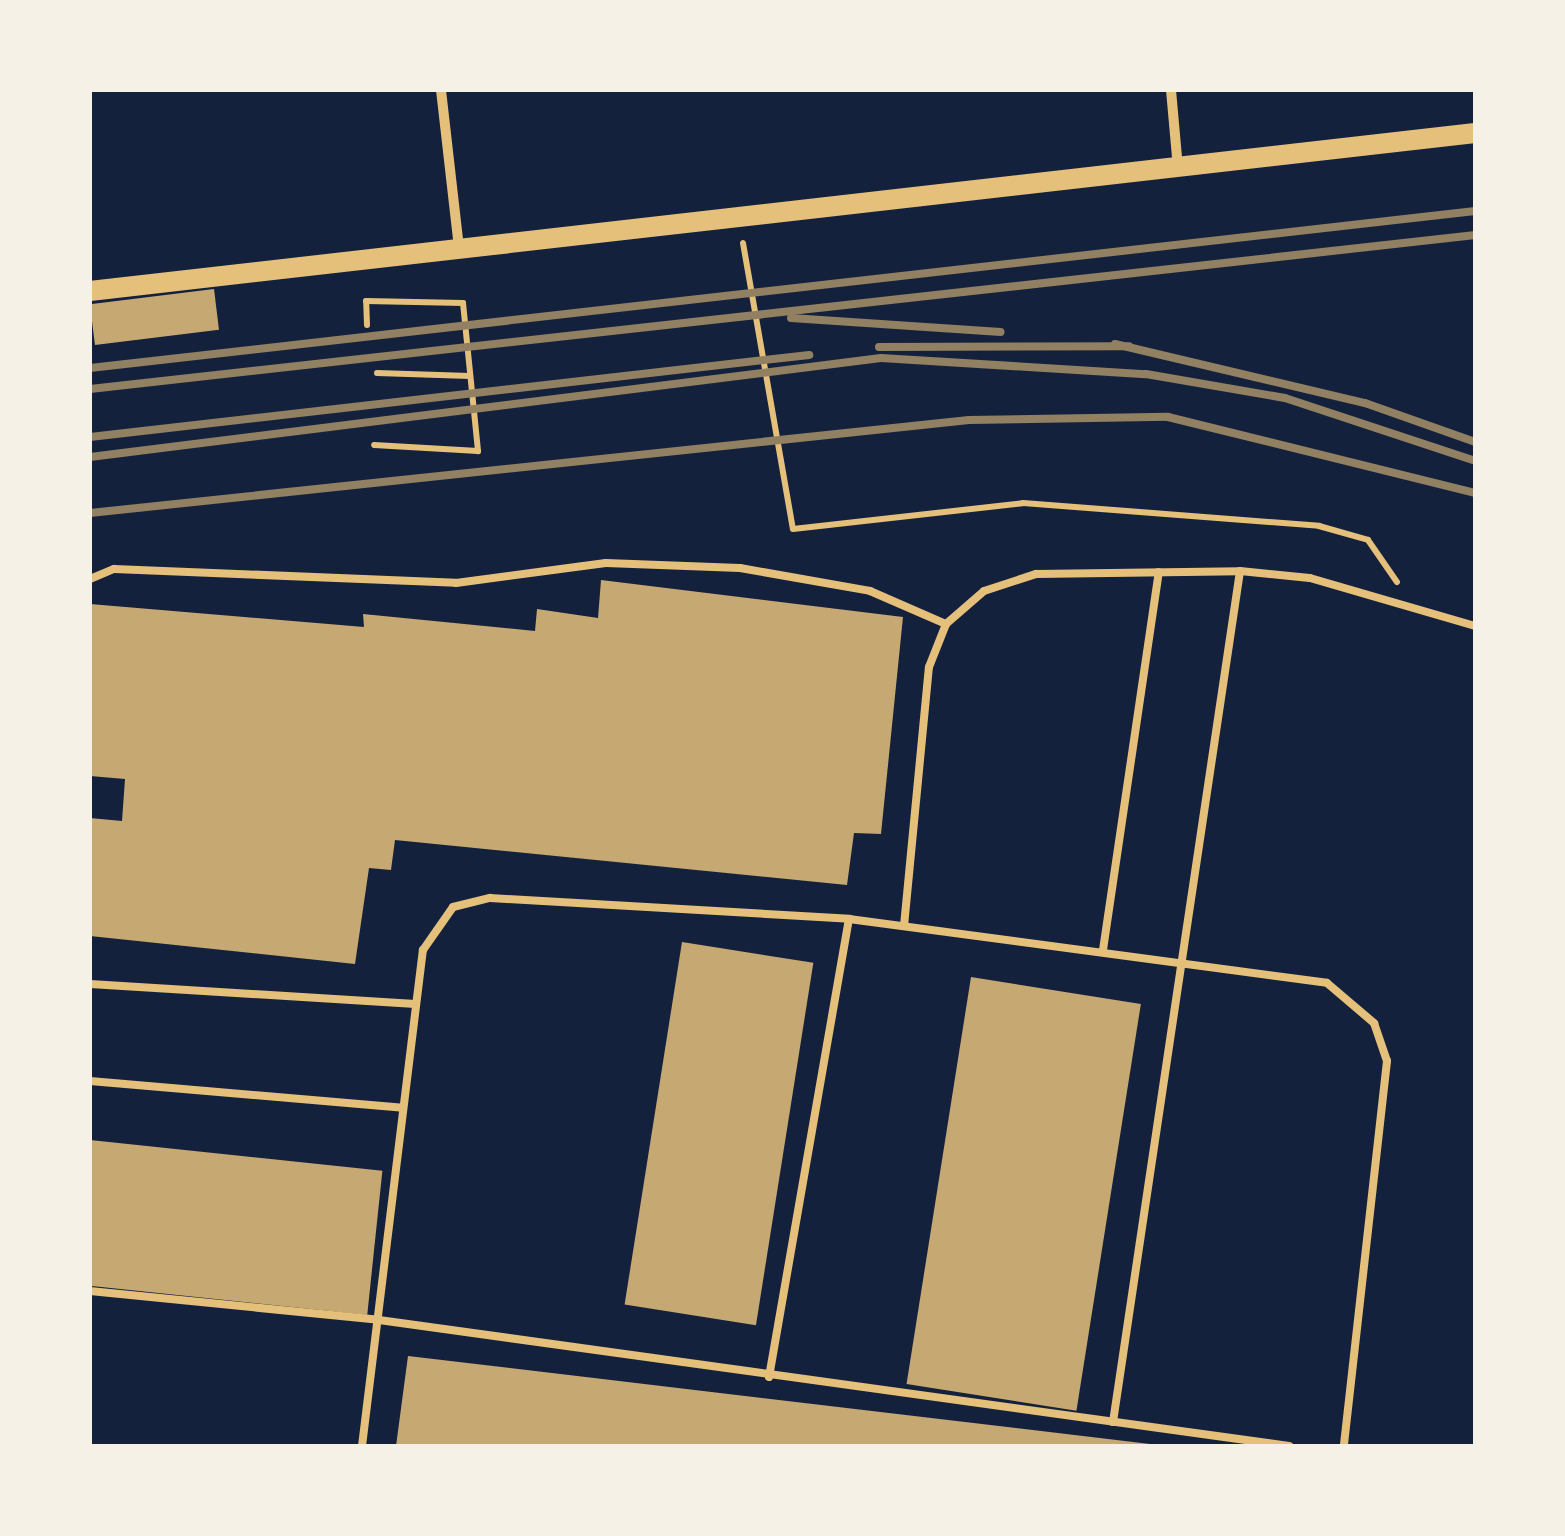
<!DOCTYPE html>
<html>
<head>
<meta charset="utf-8">
<style>
  body { margin:0 }
  #map { position:relative; width:1565px; height:1536px; overflow:hidden; background:#14213d; font-family:"Nunito Sans",sans-serif }
  div>[style] { position:absolute }
  .building>* { inset:0; background:#c6a872; transform-origin:0 0 }
  .path>* { height:6px; margin:-3px; padding:0 3px; transform-origin:3px; border-radius:3px; background:#e5c07b }
  .service>* { height:8px; margin:-4px; padding:0 4px; transform-origin:4px; border-radius:4px; background:#e5c07b }
  .minor>* { height:10px; margin:-5px; padding:0 5px; transform-origin:5px; border-radius:5px; background:#e5c07b }
  .secondary>* { height:20px; margin:-10px; padding:0 10px; transform-origin:10px; border-radius:10px; background:#e5c07b }
  .rail>* { height:8px; margin:-4px; padding:0 4px; transform-origin:4px; border-radius:4px; background:#918062 }
  span { translate:-50% -50%; white-space:nowrap; text-align:center; line-height:1.15; -webkit-text-stroke:9px #f6f1e7; paint-order:stroke }
  .frame { position:absolute; inset:0; border:92px solid #f6f1e7; pointer-events:none }
</style>
</head>
<body>
<div id="map">
  <div class="building">
    <i style="left:214px;top:289px;width:41px;height:125px;rotate:83deg"></i>
    <i style="clip-path:polygon(601px 580px,903px 617px,881px 834px,854px 833px,847px 885px,395px 840px,391px 870px,369px 868px,355px 964px,90px 936px,90px 818px,122px 821px,125px 779px,90px 776px,90px 604px,364px 627px,363px 614px,535px 631px,537px 609px,598px 618px)"></i>
    <i style="left:682px;top:942px;width:133px;height:367px;rotate:9deg"></i>
    <i style="left:971px;top:977px;width:172px;height:412px;rotate:9deg"></i>
    <i style="left:90px;top:1140px;width:294px;height:145px;rotate:6deg"></i>
    <i style="clip-path:polygon(408px 1356px,1150px 1444px,1150px 1446px,396px 1446px)"></i>
  </div>
  <div class="path">
    <i style="left:743px;top:243px;width:290px;rotate:80.1deg"></i>
    <i style="left:793px;top:529px;width:231px;rotate:-6.4deg"></i>
    <i style="left:1023px;top:503px;width:297px;rotate:4.4deg"></i>
    <i style="left:1319px;top:526px;width:51px;rotate:15.9deg"></i>
    <i style="left:1368px;top:540px;width:51px;rotate:55.4deg"></i>
    <i style="left:367px;top:325px;width:24px;rotate:-92deg"></i>
    <i style="left:366px;top:301px;width:97px;rotate:1.2deg"></i>
    <i style="left:463px;top:303px;width:149px;rotate:84.2deg"></i>
    <i style="left:478px;top:451px;width:104px;rotate:-176.7deg"></i>
    <i style="left:377px;top:373px;width:93px;rotate:1.8deg"></i>
  </div>
  <div class="service">
    <i style="left:90px;top:579px;width:26px;rotate:-23deg"></i>
    <i style="left:114px;top:569px;width:342px;rotate:2.3deg"></i>
    <i style="left:456px;top:583px;width:151px;rotate:-7.6deg"></i>
    <i style="left:606px;top:563px;width:134px;rotate:2.1deg"></i>
    <i style="left:740px;top:568px;width:132px;rotate:10deg"></i>
    <i style="left:870px;top:591px;width:83px;rotate:23.5deg"></i>
    <i style="left:904px;top:926px;width:260px;rotate:-84.5deg"></i>
    <i style="left:929px;top:667px;width:46px;rotate:-68.4deg"></i>
    <i style="left:946px;top:624px;width:50px;rotate:-41deg"></i>
    <i style="left:984px;top:591px;width:55px;rotate:-18.1deg"></i>
    <i style="left:1036px;top:574px;width:204px;rotate:-0.8deg"></i>
    <i style="left:1240px;top:571px;width:70px;rotate:5.7deg"></i>
    <i style="left:1310px;top:578px;width:172px;rotate:16.2deg"></i>
    <i style="left:1103px;top:950px;width:382px;rotate:-81.6deg"></i>
    <i style="left:90px;top:984px;width:326px;rotate:3.5deg"></i>
    <i style="left:90px;top:1081px;width:314px;rotate:4.9deg"></i>
    <i style="left:90px;top:1291px;width:290px;rotate:5.7deg"></i>
    <i style="left:379px;top:1320px;width:919px;rotate:7.88deg"></i>
    <i style="left:769px;top:1377px;width:465px;rotate:-80.1deg"></i>
    <i style="left:1113px;top:1422px;width:860px;rotate:-81.51deg"></i>
    <i style="left:362px;top:1446px;width:500px;rotate:-83deg"></i>
    <i style="left:423px;top:950px;width:52px;rotate:-55.1deg"></i>
    <i style="left:453px;top:907px;width:38px;rotate:-14deg"></i>
    <i style="left:490px;top:898px;width:360px;rotate:3.3deg"></i>
    <i style="left:849px;top:919px;width:482px;rotate:7.6deg"></i>
    <i style="left:1327px;top:983px;width:62px;rotate:40.4deg"></i>
    <i style="left:1374px;top:1023px;width:40px;rotate:71.1deg"></i>
    <i style="left:1387px;top:1061px;width:387px;rotate:96.4deg"></i>
  </div>
  <div class="minor">
    <i style="left:441px;top:90px;width:159px;rotate:83.5deg"></i>
    <i style="left:1171px;top:90px;width:79px;rotate:84.9deg"></i>
  </div>
  <div class="secondary">
    <i style="left:90px;top:291px;width:1394px;rotate:-6.51deg"></i>
  </div>
  <div class="rail">
    <i style="left:791px;top:318px;width:210px;rotate:3.8deg"></i>
    <i style="left:1115px;top:344px;width:257px;rotate:13.3deg"></i>
    <i style="left:1365px;top:403px;width:117px;rotate:19.5deg"></i>
    <i style="left:879px;top:347px;width:250px;rotate:-0.2deg"></i>
    <i style="left:90px;top:368px;width:1394px;rotate:-6.47deg"></i>
    <i style="left:90px;top:389px;width:1394px;rotate:-6.34deg"></i>
    <i style="left:90px;top:437px;width:724px;rotate:-6.51deg"></i>
    <i style="left:90px;top:457px;width:797px;rotate:-7.13deg"></i>
    <i style="left:881px;top:358px;width:265px;rotate:3.5deg"></i>
    <i style="left:1146px;top:374px;width:141px;rotate:9.8deg"></i>
    <i style="left:1285px;top:398px;width:200px;rotate:18.3deg"></i>
    <i style="left:90px;top:513px;width:884px;rotate:-6.04deg"></i>
    <i style="left:969px;top:420px;width:199px;rotate:-0.9deg"></i>
    <i style="left:1168px;top:417px;width:316px;rotate:13.9deg"></i>
  </div>
  <div class="frame"></div>
</div>
</body>
</html>
